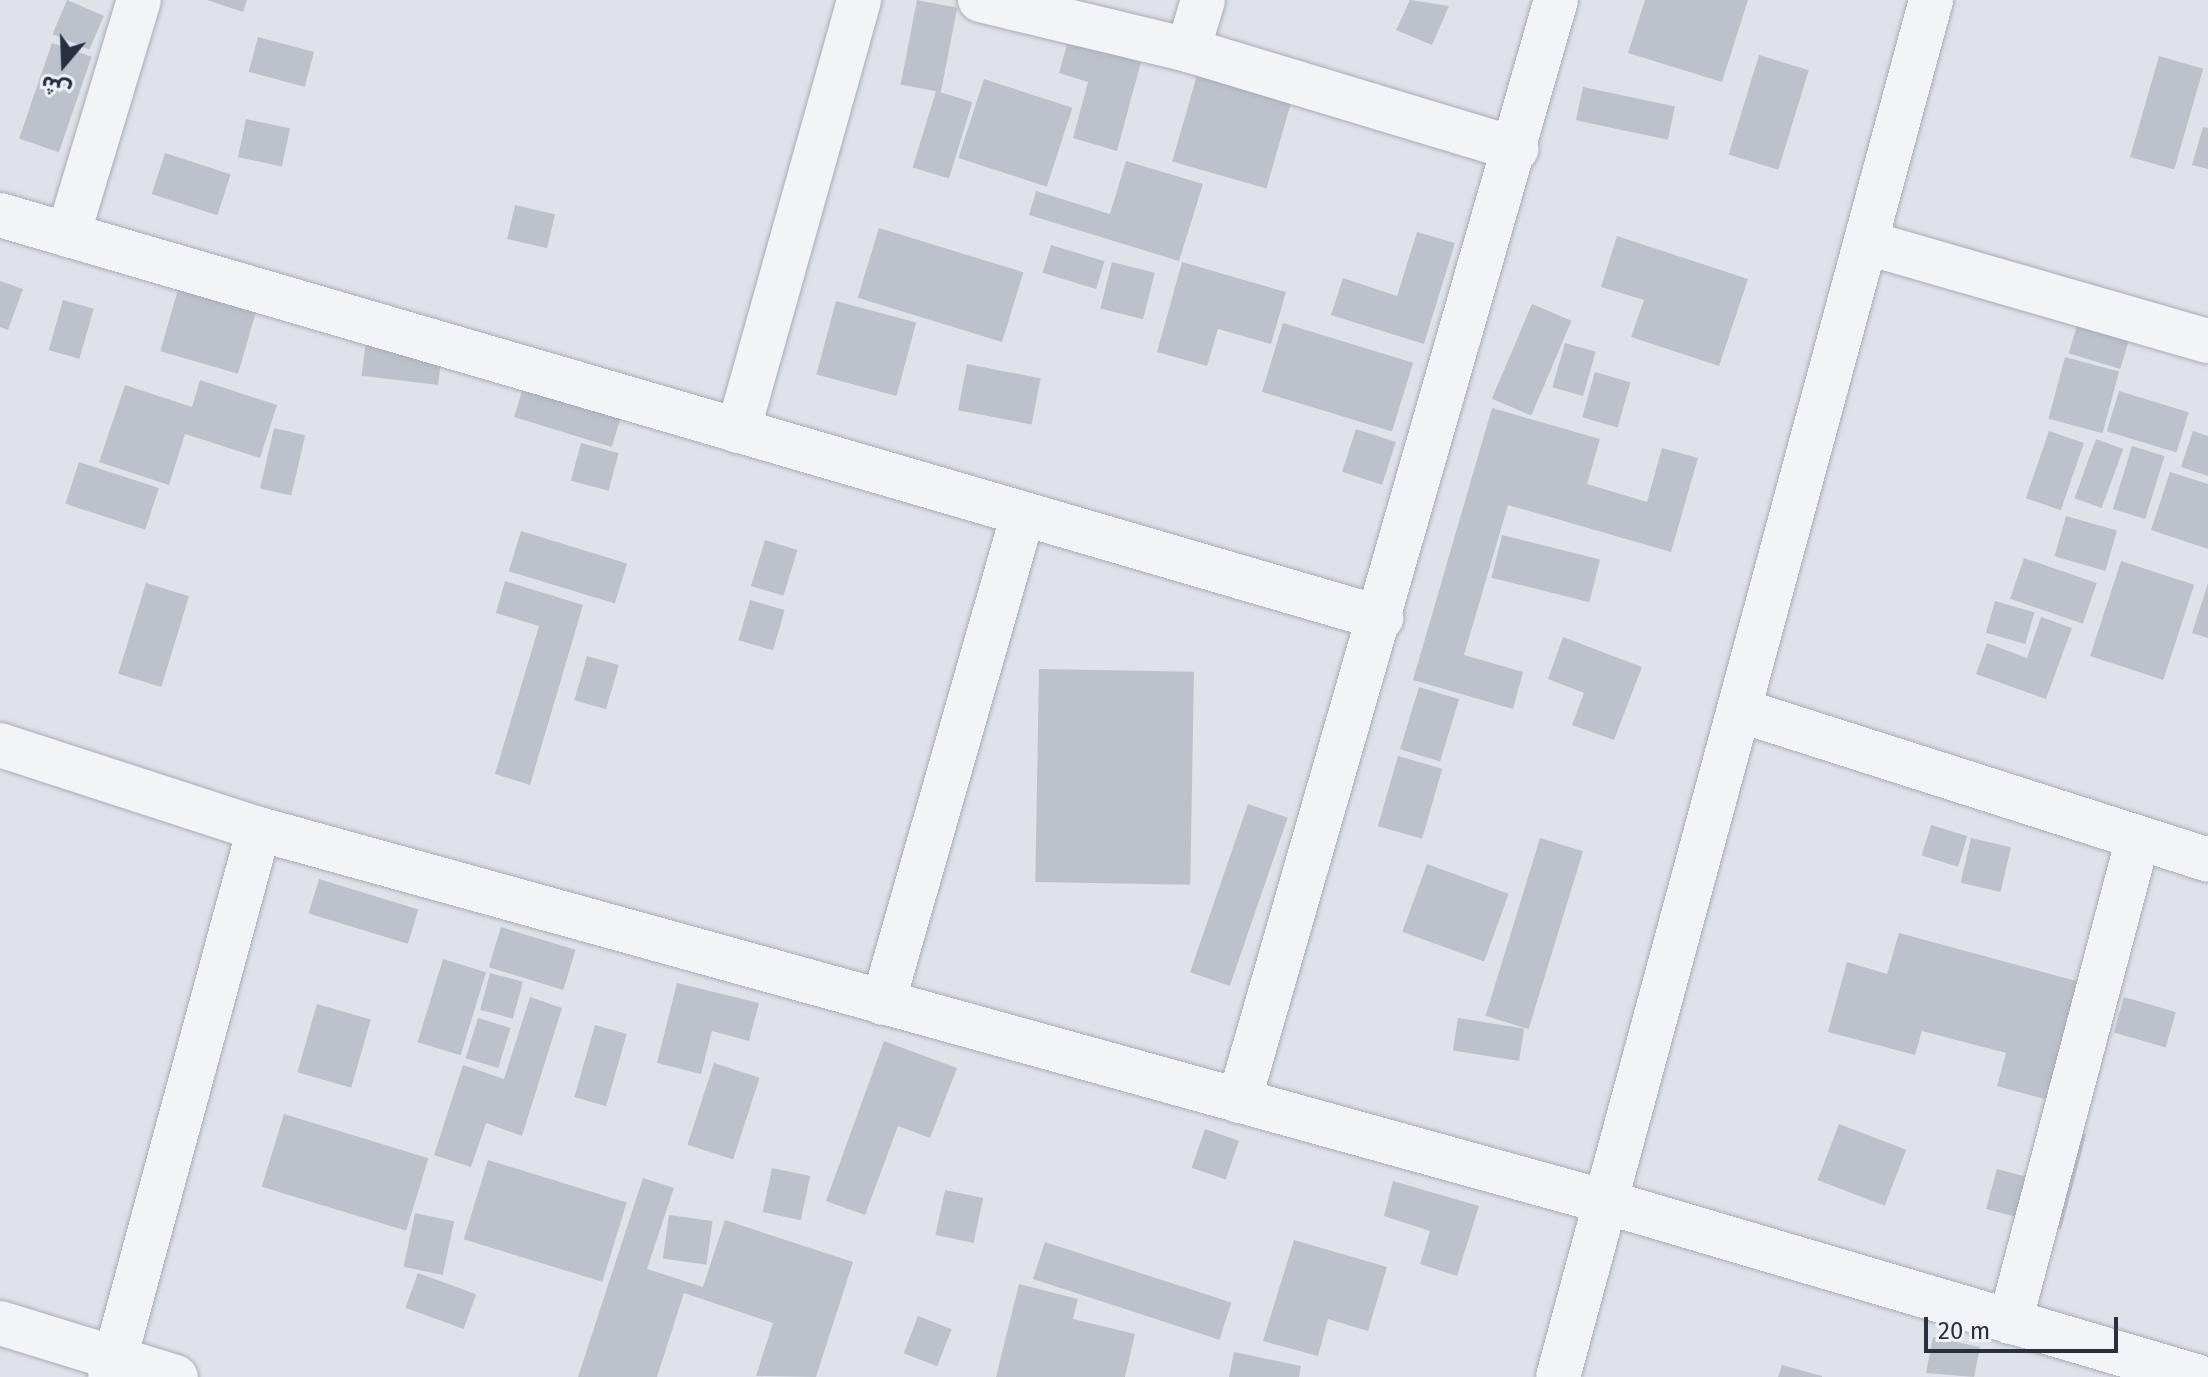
<!DOCTYPE html>
<html>
<head>
<meta charset="utf-8">
<style>
  body { margin:0 }
  #map { position:relative; width:2208px; height:1377px; overflow:hidden; background:#dfe3e9; font-family:"Fira Sans","Noto Sans Arabic",sans-serif }
  div>[style] { position:absolute }
  .building>* { inset:0; background:#bcc1cc; transform-origin:0 0 }
  .roads { filter:drop-shadow(0 0 2px #a8adb7) drop-shadow(0 0 2px #a8adb7) }
  .minor>* { height:44px; margin:-22px; padding:0 22px; transform-origin:22px; border-radius:22px; background:#f2f4f7 }
  .tertiary>* { height:44px; margin:-22px; padding:0 22px; transform-origin:22px; border-radius:22px; background:#f2f4f7 }
  span { translate:-50% -50%; white-space:nowrap; text-align:center; line-height:1.15; -webkit-text-stroke:6px #eff2f7; paint-order:stroke }
  .north { position:absolute; left:24px; top:24px; width:80px; height:80px; -webkit-text-stroke:6px #eff2f7; paint-order:stroke; rotate:199deg; font-size:22px; font-weight:700; line-height:32px; text-align:center; color:#272f41 }
  .north::after { content:''; display:block; margin:auto; width:28px; height:36px; background:#272f41; clip-path:polygon(50% 0,100% 100%,50% 72%,0 100%) }
  .scale { position:absolute; left:1924px; top:1317px; width:194px; height:36px; box-sizing:border-box; border:4px solid #272f41; border-top:0; padding-left:10px; font-size:24px; line-height:28px; white-space:nowrap; color:#272f41; -webkit-text-stroke:6px #eff2f7; paint-order:stroke }
</style>
</head>
<body>
<div id="map">
  <div class="building">
    <i style="left:67px;top:0;width:40px;height:37px;rotate:23deg"></i>
    <i style="clip-path:polygon(207px 0,247px 0,243px 12px)"></i>
    <i style="left:917px;top:0;width:41px;height:86px;rotate:11deg"></i>
    <i style="clip-path:polygon(1410px 0,1449px 6px,1432px 45px,1396px 30px)"></i>
    <i style="clip-path:polygon(1645px 0,1748px 0,1722px 82px,1628px 53px)"></i>
    <i style="left:258px;top:37px;width:58px;height:36px;rotate:15deg"></i>
    <i style="clip-path:polygon(1068px 41px,1141px 62px,1117px 151px,1073px 138px,1088px 82px,1059px 73px)"></i>
    <i style="left:52px;top:43px;width:42px;height:101px;rotate:19deg"></i>
    <i style="left:1759px;top:55px;width:52px;height:104px;rotate:17deg"></i>
    <i style="left:2159px;top:56px;width:46px;height:105px;rotate:16deg"></i>
    <i style="left:1197px;top:75px;width:98px;height:90px;rotate:16deg"></i>
    <i style="left:984px;top:79px;width:93px;height:83px;rotate:18deg"></i>
    <i style="left:1583px;top:87px;width:94px;height:34px;rotate:12deg"></i>
    <i style="left:936px;top:91px;width:38px;height:80px;rotate:17deg"></i>
    <i style="left:246px;top:119px;width:45px;height:39px;rotate:12deg"></i>
    <i style="clip-path:polygon(2203px 127px,2208px 128px,2208px 169px,2192px 165px)"></i>
    <i style="left:165px;top:153px;width:69px;height:43px;rotate:18deg"></i>
    <i style="clip-path:polygon(1126px 161px,1203px 184px,1179px 261px,1029px 215px,1036px 191px,1110px 214px)"></i>
    <i style="left:515px;top:205px;width:41px;height:35px;rotate:13deg"></i>
    <i style="left:879px;top:228px;width:151px;height:73px;rotate:17deg"></i>
    <i style="clip-path:polygon(1417px 232px,1455px 243px,1424px 344px,1331px 315px,1343px 278px,1397px 296px)"></i>
    <i style="clip-path:polygon(1617px 236px,1748px 279px,1719px 366px,1631px 337px,1644px 300px,1601px 287px)"></i>
    <i style="left:1051px;top:245px;width:56px;height:29px;rotate:17deg"></i>
    <i style="left:1112px;top:262px;width:44px;height:48px;rotate:14deg"></i>
    <i style="clip-path:polygon(1182px 262px,1286px 292px,1271px 344px,1218px 329px,1207px 366px,1157px 352px)"></i>
    <i style="clip-path:polygon(0 281px,23px 289px,8px 330px,0 327px)"></i>
    <i style="left:179px;top:286px;width:81px;height:68px;rotate:16deg"></i>
    <i style="left:63px;top:300px;width:32px;height:52px;rotate:16deg"></i>
    <i style="left:836px;top:301px;width:83px;height:76px;rotate:15deg"></i>
    <i style="left:1532px;top:304px;width:43px;height:103px;rotate:23deg"></i>
    <i style="left:2080px;top:316px;width:54px;height:39px;rotate:17deg"></i>
    <i style="left:1283px;top:323px;width:136px;height:72px;rotate:17deg"></i>
    <i style="left:367px;top:332px;width:77px;height:44px;rotate:7deg"></i>
    <i style="left:1565px;top:343px;width:32px;height:46px;rotate:16deg"></i>
    <i style="left:2065px;top:357px;width:56px;height:64px;rotate:15deg"></i>
    <i style="left:967px;top:364px;width:75px;height:47px;rotate:11deg"></i>
    <i style="left:1595px;top:372px;width:37px;height:47px;rotate:16deg"></i>
    <i style="left:527px;top:375px;width:102px;height:44px;rotate:17deg"></i>
    <i style="clip-path:polygon(200px 380px,277px 405px,260px 458px,185px 434px,169px 485px,99px 462px,125px 385px,192px 407px)"></i>
    <i style="left:2119px;top:391px;width:73px;height:42px;rotate:17deg"></i>
    <i style="clip-path:polygon(1492px 408px,1600px 439px,1587px 484px,1647px 502px,1662px 448px,1698px 458px,1671px 552px,1508px 505px,1464px 655px,1523px 672px,1513px 709px,1413px 680px)"></i>
    <i style="left:274px;top:428px;width:32px;height:62px;rotate:13deg"></i>
    <i style="left:1356px;top:429px;width:42px;height:45px;rotate:18deg"></i>
    <i style="left:2049px;top:431px;width:37px;height:71px;rotate:19deg"></i>
    <i style="clip-path:polygon(2193px 431px,2208px 436px,2208px 476px,2181px 467px)"></i>
    <i style="left:2096px;top:439px;width:29px;height:63px;rotate:20deg"></i>
    <i style="left:581px;top:443px;width:39px;height:39px;rotate:15deg"></i>
    <i style="left:2132px;top:446px;width:34px;height:66px;rotate:17deg"></i>
    <i style="left:79px;top:462px;width:84px;height:44px;rotate:18deg"></i>
    <i style="clip-path:polygon(2170px 472px,2208px 484px,2208px 549px,2151px 530px)"></i>
    <i style="left:2066px;top:516px;width:53px;height:42px;rotate:16deg"></i>
    <i style="left:521px;top:531px;width:111px;height:42px;rotate:17deg"></i>
    <i style="left:1502px;top:535px;width:101px;height:44px;rotate:14deg"></i>
    <i style="left:765px;top:540px;width:34px;height:48px;rotate:17deg"></i>
    <i style="left:2024px;top:558px;width:77px;height:43px;rotate:19deg"></i>
    <i style="left:2121px;top:561px;width:77px;height:100px;rotate:18deg"></i>
    <i style="clip-path:polygon(505px 581px,583px 605px,530px 785px,495px 774px,539px 626px,496px 613px)"></i>
    <i style="left:146px;top:583px;width:45px;height:95px;rotate:17deg"></i>
    <i style="clip-path:polygon(2208px 583px,2208px 638px,2192px 633px)"></i>
    <i style="left:750px;top:600px;width:36px;height:42px;rotate:16deg"></i>
    <i style="left:1995px;top:601px;width:41px;height:33px;rotate:16deg"></i>
    <i style="clip-path:polygon(2041px 617px,2072px 628px,2046px 699px,1976px 674px,1987px 643px,2027px 658px)"></i>
    <i style="clip-path:polygon(1563px 637px,1642px 667px,1614px 740px,1572px 725px,1584px 693px,1548px 679px)"></i>
    <i style="left:587px;top:656px;width:33px;height:46px;rotate:16deg"></i>
    <i style="left:1039px;top:669px;width:155px;height:213px;rotate:1deg"></i>
    <i style="left:1419px;top:687px;width:42px;height:65px;rotate:17deg"></i>
    <i style="left:1398px;top:756px;width:46px;height:73px;rotate:16deg"></i>
    <i style="left:1248px;top:804px;width:42px;height:178px;rotate:19deg"></i>
    <i style="left:1931px;top:825px;width:38px;height:32px;rotate:17deg"></i>
    <i style="left:1540px;top:838px;width:45px;height:186px;rotate:17deg"></i>
    <i style="left:1971px;top:838px;width:41px;height:46px;rotate:13deg"></i>
    <i style="left:1427px;top:864px;width:87px;height:72px;rotate:20deg"></i>
    <i style="left:319px;top:879px;width:104px;height:36px;rotate:17deg"></i>
    <i style="left:501px;top:927px;width:78px;height:42px;rotate:17deg"></i>
    <i style="clip-path:polygon(1899px 933px,2091px 985px,2059px 1103px,1997px 1086px,2006px 1053px,1922px 1031px,1915px 1055px,1828px 1032px,1847px 962px,1887px 974px)"></i>
    <i style="left:443px;top:959px;width:45px;height:87px;rotate:17deg"></i>
    <i style="left:490px;top:973px;width:34px;height:38px;rotate:15deg"></i>
    <i style="clip-path:polygon(677px 983px,759px 1003px,749px 1041px,712px 1031px,701px 1074px,657px 1063px)"></i>
    <i style="clip-path:polygon(530px 997px,562px 1008px,522px 1136px,486px 1123px,471px 1167px,434px 1155px,463px 1065px,504px 1079px)"></i>
    <i style="left:2124px;top:997px;width:54px;height:37px;rotate:16deg"></i>
    <i style="left:317px;top:1004px;width:56px;height:71px;rotate:16deg"></i>
    <i style="left:478px;top:1018px;width:34px;height:42px;rotate:17deg"></i>
    <i style="left:1458px;top:1018px;width:67px;height:33px;rotate:9deg"></i>
    <i style="left:595px;top:1025px;width:33px;height:75px;rotate:16deg"></i>
    <i style="clip-path:polygon(884px 1041px,957px 1068px,930px 1138px,898px 1126px,865px 1215px,826px 1201px)"></i>
    <i style="left:714px;top:1063px;width:48px;height:86px;rotate:18deg"></i>
    <i style="left:284px;top:1114px;width:151px;height:76px;rotate:17deg"></i>
    <i style="left:1839px;top:1124px;width:72px;height:60px;rotate:21deg"></i>
    <i style="clip-path:polygon(2046px 1124px,2086px 1135px,2061px 1229px,1986px 1209px,1997px 1169px,2031px 1178px)"></i>
    <i style="left:1205px;top:1129px;width:36px;height:41px;rotate:19deg"></i>
    <i style="left:488px;top:1160px;width:145px;height:83px;rotate:17deg"></i>
    <i style="left:772px;top:1168px;width:39px;height:45px;rotate:12deg"></i>
    <i style="clip-path:polygon(643px 1178px,674px 1188px,647px 1269px,703px 1287px,725px 1220px,853px 1262px,816px 1377px,756px 1376px,773px 1323px,684px 1293px,657px 1377px,578px 1377px)"></i>
    <i style="clip-path:polygon(1393px 1181px,1479px 1206px,1457px 1276px,1420px 1264px,1430px 1231px,1384px 1216px)"></i>
    <i style="left:945px;top:1190px;width:39px;height:46px;rotate:12deg"></i>
    <i style="left:415px;top:1213px;width:40px;height:55px;rotate:12deg"></i>
    <i style="left:669px;top:1215px;width:44px;height:44px;rotate:8deg"></i>
    <i style="clip-path:polygon(1294px 1240px,1387px 1267px,1368px 1331px,1328px 1319px,1318px 1356px,1263px 1341px)"></i>
    <i style="left:1045px;top:1242px;width:196px;height:39px;rotate:18deg"></i>
    <i style="left:418px;top:1273px;width:62px;height:37px;rotate:20deg"></i>
    <i style="clip-path:polygon(1019px 1284px,1078px 1299px,1073px 1319px,1135px 1334px,1125px 1377px,996px 1377px)"></i>
    <i style="left:918px;top:1316px;width:36px;height:40px;rotate:21deg"></i>
    <i style="clip-path:polygon(1933px 1337px,1980px 1347px,1974px 1377px,1926px 1373px)"></i>
    <i style="clip-path:polygon(1234px 1352px,1301px 1366px,1299px 1377px,1229px 1377px)"></i>
    <i style="clip-path:polygon(1782px 1365px,1822px 1376px,1822px 1377px,1778px 1377px)"></i>
  </div>
  <div class="roads">
    <div class="minor">
      <i style="left:980px;top:0;width:214px;rotate:13.5deg"></i>
      <i style="left:1188px;top:50px;width:343px;rotate:16.8deg"></i>
      <i style="left:1188px;top:50px;width:52px;rotate:-73.3deg"></i>
      <i style="left:0;top:215px;width:1439px;rotate:16.27deg"></i>
      <i style="left:68px;top:235px;width:245px;rotate:-73.2deg"></i>
      <i style="left:1868px;top:243px;width:354px;rotate:16.1deg"></i>
      <i style="left:738px;top:431px;width:448px;rotate:-74.3deg"></i>
      <i style="left:1742px;top:711px;width:489px;rotate:17.7deg"></i>
      <i style="left:0;top:745px;width:272px;rotate:18deg"></i>
      <i style="left:259px;top:829px;width:1398px;rotate:15.48deg"></i>
      <i style="left:1606px;top:1202px;width:618px;rotate:16.44deg"></i>
      <i style="left:883px;top:1003px;width:509px;rotate:-74.02deg"></i>
      <i style="left:1239px;top:1101px;width:1146px;rotate:-73.94deg"></i>
      <i style="left:2010px;top:1322px;width:501px;rotate:-75.19deg"></i>
      <i style="left:0;top:1323px;width:184px;rotate:17.1deg"></i>
      <i style="left:110px;top:1377px;width:568px;rotate:-74.79deg"></i>
    </div>
    <div class="tertiary">
      <i style="left:1558px;top:1377px;width:1427px;rotate:-74.84deg"></i>
    </div>
  </div>
  <div class="north">ش</div>
  <div class="scale">20 m</div>
</div>
</body>
</html>
